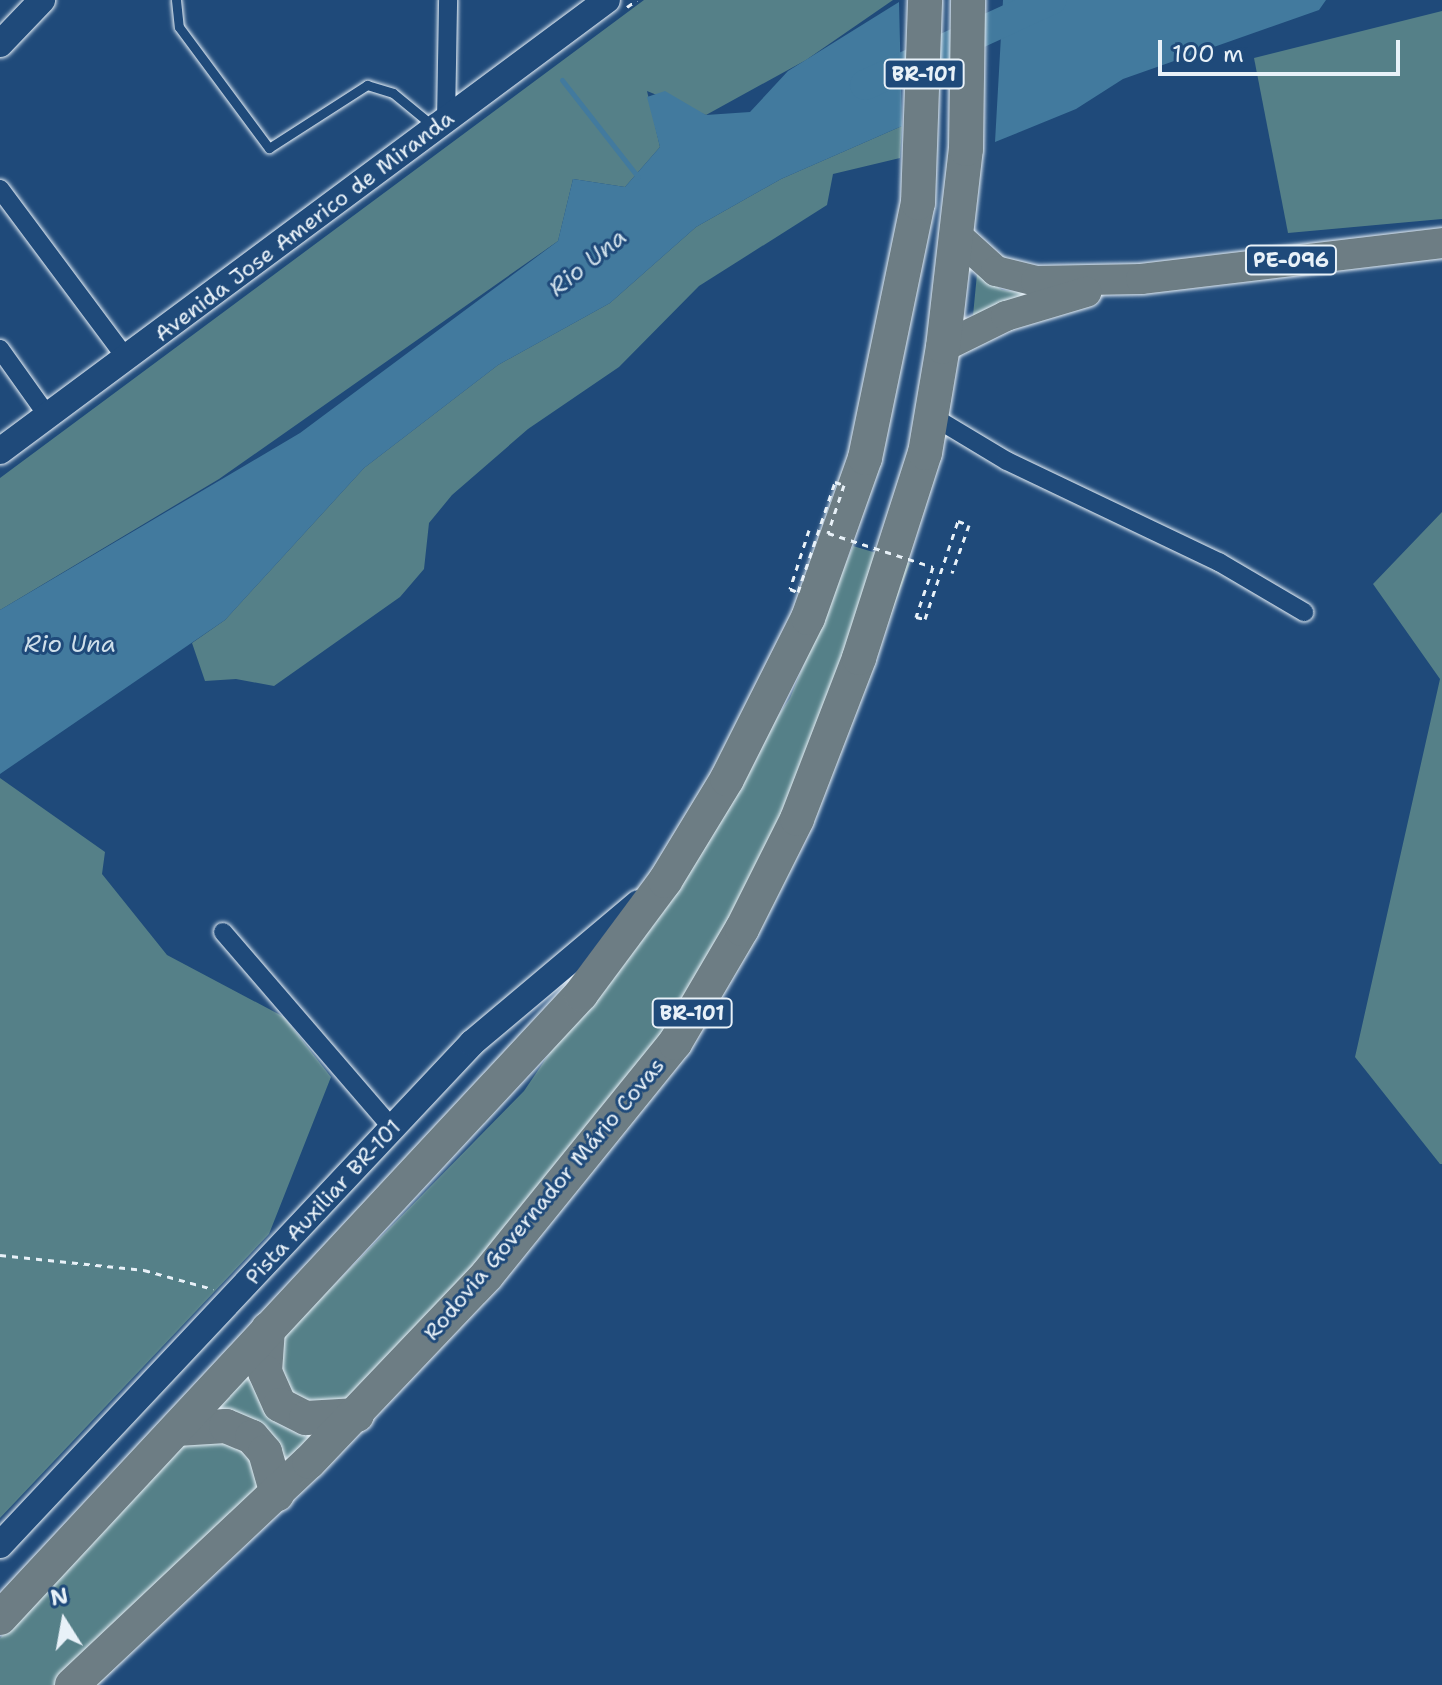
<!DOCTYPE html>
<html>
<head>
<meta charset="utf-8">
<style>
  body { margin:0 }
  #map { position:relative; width:1442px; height:1685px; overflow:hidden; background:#1f4a7a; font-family:"Shantell Sans",sans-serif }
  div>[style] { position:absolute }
  .green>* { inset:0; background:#558088 }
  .water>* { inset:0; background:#427a9e }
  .stream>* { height:5px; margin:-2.5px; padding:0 2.5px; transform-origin:2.5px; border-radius:2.5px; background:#427a9e }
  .river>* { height:30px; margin:-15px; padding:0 15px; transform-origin:15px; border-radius:15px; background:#427a9e }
  .path>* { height:3px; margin-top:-1.5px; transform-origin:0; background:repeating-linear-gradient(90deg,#e8f1f8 0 6px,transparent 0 12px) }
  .roads { filter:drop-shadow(0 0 2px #e8f1f8) drop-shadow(0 0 2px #e8f1f8) }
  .lane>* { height:9px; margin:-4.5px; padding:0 4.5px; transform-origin:4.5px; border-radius:4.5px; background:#1f4a7a }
  .street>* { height:18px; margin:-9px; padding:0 9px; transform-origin:9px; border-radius:9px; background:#1f4a7a }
  .secondary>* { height:26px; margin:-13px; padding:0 13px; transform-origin:13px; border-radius:13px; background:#1f4a7a }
  .primary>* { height:30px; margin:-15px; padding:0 15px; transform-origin:15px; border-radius:15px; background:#6d7d84 }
  .highway>* { height:34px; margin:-17px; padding:0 17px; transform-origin:17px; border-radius:17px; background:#6d7d84 }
  .path-bridge>* { height:3px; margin-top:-1.5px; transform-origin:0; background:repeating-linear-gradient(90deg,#e8f1f8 0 6px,transparent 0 12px) }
  span { translate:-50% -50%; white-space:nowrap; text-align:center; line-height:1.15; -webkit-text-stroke:6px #1f4a7a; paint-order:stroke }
  .shield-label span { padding:2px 6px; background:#1f4a7a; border:2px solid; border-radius:6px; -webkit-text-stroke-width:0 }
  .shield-label { font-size:20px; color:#e8f1f8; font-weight:700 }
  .street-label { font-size:22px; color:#e8f1f8 }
  .water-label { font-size:24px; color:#cfdfea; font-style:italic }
  .north { position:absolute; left:24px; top:1581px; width:80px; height:80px; -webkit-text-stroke:6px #1f4a7a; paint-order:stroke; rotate:349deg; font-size:22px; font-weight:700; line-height:32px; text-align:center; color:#e8f1f8 }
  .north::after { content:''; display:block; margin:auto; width:28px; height:36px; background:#e8f1f8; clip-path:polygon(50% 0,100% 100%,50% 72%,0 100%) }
  .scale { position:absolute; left:1158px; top:40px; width:242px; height:36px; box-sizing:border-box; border:4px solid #e8f1f8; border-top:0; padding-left:10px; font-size:24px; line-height:28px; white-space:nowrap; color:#e8f1f8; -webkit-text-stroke:6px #1f4a7a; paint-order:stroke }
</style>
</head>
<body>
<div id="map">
  <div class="green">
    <i style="clip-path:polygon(644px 0,893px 0,806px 60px,706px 115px,647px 91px,660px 147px,625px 187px,573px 179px,558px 241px,219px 479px,0 610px,0 478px)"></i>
    <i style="clip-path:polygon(1442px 11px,1442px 219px,1288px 233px,1254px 58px)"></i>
    <i style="clip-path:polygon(902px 126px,900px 158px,833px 174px,827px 205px,699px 286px,619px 367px,528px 429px,452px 495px,429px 523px,424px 569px,400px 597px,274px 686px,236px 679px,205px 681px,192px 643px,225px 620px,364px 468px,498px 365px,610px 303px,696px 227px,781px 179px)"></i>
    <i style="clip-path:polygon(977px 274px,1002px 290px,1029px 293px,972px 326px)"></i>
    <i style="clip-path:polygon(1442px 512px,1442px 1164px,1440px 1164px,1355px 1057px,1440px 679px,1373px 584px)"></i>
    <i style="clip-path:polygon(853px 546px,910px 563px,865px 686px,761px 925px,360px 1424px,291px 1416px,273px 1347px,524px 1091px,790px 698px)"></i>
    <i style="clip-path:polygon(0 778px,105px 852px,102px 874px,167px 955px,284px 1017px,331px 1077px,269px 1234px,0 1518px)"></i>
    <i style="clip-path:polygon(268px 1352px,265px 1378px,331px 1437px,286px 1466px,194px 1428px)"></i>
    <i style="clip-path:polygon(215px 1427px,280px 1468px,205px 1577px,98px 1685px,0 1685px,0 1638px,191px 1435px)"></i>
  </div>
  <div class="water">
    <i style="clip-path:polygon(1003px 0,1326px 0,1319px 10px,1123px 79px,1076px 109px,995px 142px)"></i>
    <i style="clip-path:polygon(899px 2px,902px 126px,781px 179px,696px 227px,610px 303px,498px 365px,364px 468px,225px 620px,0 774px,0 610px,300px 433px,558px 241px,573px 179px,625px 187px,660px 147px,647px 97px,665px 91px,706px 115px,750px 112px,788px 71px)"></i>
  </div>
  <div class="stream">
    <i style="left:562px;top:80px;width:123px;rotate:51.9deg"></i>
  </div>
  <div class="river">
    <i style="left:865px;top:85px;width:205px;rotate:-24.6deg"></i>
  </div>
  <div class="path">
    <i style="left:627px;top:7px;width:12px;rotate:-35deg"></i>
    <i style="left:0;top:1255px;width:145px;rotate:5.9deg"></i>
    <i style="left:144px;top:1270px;width:72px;rotate:15.4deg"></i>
  </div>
  <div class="roads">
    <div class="lane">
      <i style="left:176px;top:0;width:27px;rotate:84deg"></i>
      <i style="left:179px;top:27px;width:151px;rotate:53.4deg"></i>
      <i style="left:269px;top:148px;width:117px;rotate:-32.7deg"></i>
      <i style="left:367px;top:85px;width:27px;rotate:17deg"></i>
      <i style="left:393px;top:93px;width:52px;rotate:39.5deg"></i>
    </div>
    <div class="street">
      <i style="left:446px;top:120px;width:120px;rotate:-89deg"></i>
      <i style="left:0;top:189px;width:211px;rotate:53.3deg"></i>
      <i style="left:0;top:349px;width:81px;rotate:54.5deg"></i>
      <i style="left:932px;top:416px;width:87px;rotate:31deg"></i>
      <i style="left:1007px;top:461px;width:235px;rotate:25.5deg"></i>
      <i style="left:1219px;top:562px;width:99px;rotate:30.5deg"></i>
      <i style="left:223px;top:932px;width:259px;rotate:49.2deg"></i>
    </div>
    <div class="secondary">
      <i style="left:0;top:44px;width:61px;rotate:-46.3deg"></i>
      <i style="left:0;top:451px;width:756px;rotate:-36.61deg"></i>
      <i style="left:0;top:1545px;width:689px;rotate:-46.76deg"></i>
      <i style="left:472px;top:1043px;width:217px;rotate:-40.1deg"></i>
    </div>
    <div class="primary">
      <i style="left:956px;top:235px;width:54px;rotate:42deg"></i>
      <i style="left:996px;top:271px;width:41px;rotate:14deg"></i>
      <i style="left:1036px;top:281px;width:105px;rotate:-1.1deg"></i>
      <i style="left:1141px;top:279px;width:303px;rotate:-6.8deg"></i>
      <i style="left:943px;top:347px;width:70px;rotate:-26.2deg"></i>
      <i style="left:1006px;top:316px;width:84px;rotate:-16.7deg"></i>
    </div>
    <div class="highway">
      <i style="left:268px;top:1329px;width:43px;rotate:94deg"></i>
      <i style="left:265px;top:1372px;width:36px;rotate:66deg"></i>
      <i style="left:280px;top:1405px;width:29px;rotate:27deg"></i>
      <i style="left:306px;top:1418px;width:51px;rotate:-3.4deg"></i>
      <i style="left:177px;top:1429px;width:49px;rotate:-3.5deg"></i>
      <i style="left:226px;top:1426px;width:28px;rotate:23deg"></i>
      <i style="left:252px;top:1437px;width:20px;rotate:49deg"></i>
      <i style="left:265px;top:1452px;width:44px;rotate:74.1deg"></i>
      <i style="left:0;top:1618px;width:853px;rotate:-47.04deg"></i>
      <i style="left:581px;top:994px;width:141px;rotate:-53.4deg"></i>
      <i style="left:665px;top:881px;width:119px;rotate:-58.7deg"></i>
      <i style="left:727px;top:779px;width:180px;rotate:-63.3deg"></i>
      <i style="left:808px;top:618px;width:170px;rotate:-70.4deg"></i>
      <i style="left:865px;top:458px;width:260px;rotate:-78.3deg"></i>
      <i style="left:918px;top:203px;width:203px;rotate:-88deg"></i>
      <i style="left:72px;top:1685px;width:325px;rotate:-43.3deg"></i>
      <i style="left:309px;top:1462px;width:258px;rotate:-46.4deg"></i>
      <i style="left:487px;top:1275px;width:299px;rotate:-51deg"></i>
      <i style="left:675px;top:1043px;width:132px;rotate:-59.6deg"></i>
      <i style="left:742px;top:929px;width:123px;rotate:-63.4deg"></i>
      <i style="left:797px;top:819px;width:173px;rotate:-68.9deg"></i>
      <i style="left:859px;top:658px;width:215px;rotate:-72.2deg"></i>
      <i style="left:925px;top:453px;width:108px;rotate:-80.4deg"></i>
      <i style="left:943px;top:347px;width:199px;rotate:-83.4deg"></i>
      <i style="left:966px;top:149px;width:149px;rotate:-89.2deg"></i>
    </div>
  </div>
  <div class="path-bridge">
    <i style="left:809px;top:530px;width:62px;rotate:107.9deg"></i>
    <i style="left:790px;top:589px;width:9px;rotate:21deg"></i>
    <i style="left:798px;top:592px;width:116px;rotate:-71.4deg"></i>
    <i style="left:835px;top:482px;width:9px;rotate:18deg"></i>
    <i style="left:844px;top:485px;width:51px;rotate:108.4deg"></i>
    <i style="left:828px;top:533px;width:110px;rotate:17.9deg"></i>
    <i style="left:933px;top:567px;width:53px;rotate:108.8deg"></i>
    <i style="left:916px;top:617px;width:9px;rotate:13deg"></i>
    <i style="left:925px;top:619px;width:103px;rotate:-71.4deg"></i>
    <i style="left:958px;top:521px;width:12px;rotate:20deg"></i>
    <i style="left:969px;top:525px;width:51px;rotate:109.5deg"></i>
  </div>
  <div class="shield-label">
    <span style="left:924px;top:74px">BR-101</span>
    <span style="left:1291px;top:260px">PE-096</span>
    <span style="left:692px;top:1013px">BR-101</span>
  </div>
  <div class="street-label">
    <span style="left:304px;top:226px;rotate:-37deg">Avenida Jose Americo de Miranda</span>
    <span style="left:544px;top:1199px;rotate:-50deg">Rodovia Governador Mário Covas</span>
    <span style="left:323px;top:1202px;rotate:-47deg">Pista Auxiliar BR-101</span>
  </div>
  <div class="water-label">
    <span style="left:588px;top:263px;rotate:-39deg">Rio Una</span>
    <span style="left:70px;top:645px">Rio Una</span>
  </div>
  <div class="north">N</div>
  <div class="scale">100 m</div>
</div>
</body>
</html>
